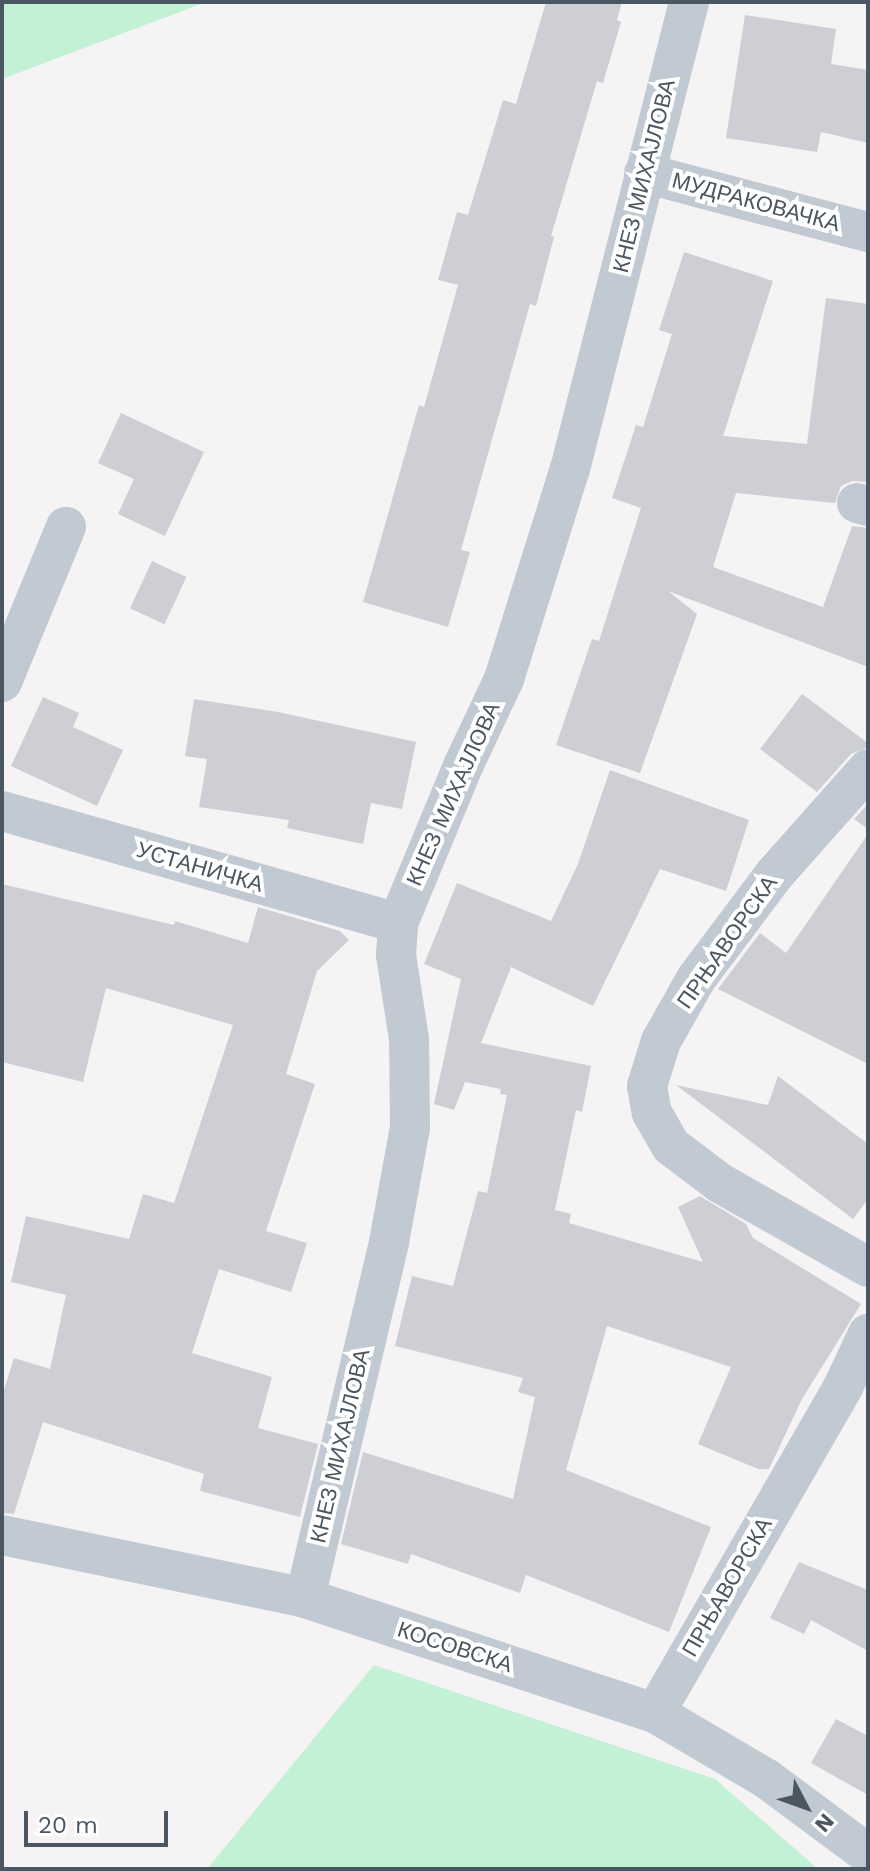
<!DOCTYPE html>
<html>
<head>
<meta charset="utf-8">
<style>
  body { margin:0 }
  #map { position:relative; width:870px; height:1871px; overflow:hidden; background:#f5f3f3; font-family:"Work Sans",sans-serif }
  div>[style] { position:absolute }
  .green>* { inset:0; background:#c3f1d5 }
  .building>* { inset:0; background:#cdcfd5; transform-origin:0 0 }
  .street>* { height:40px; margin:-20px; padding:0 20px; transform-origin:20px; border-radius:20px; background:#c1cad2 }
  span { translate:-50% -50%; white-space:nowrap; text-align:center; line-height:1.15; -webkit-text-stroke:8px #fff; paint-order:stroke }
  .street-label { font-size:22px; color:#4a5661 }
  .frame { position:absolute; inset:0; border:4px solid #4a5661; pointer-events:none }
  .north { position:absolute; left:766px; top:1767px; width:80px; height:80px; -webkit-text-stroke:6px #fff; paint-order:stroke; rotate:131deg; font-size:22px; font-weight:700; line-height:32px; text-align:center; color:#4a5661 }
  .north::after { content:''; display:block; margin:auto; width:28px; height:36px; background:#4a5661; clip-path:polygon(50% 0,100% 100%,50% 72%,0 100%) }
  .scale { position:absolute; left:24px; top:1811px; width:144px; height:36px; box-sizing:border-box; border:4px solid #4a5661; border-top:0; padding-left:10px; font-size:24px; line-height:28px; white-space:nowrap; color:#4a5661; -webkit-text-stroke:6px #fff; paint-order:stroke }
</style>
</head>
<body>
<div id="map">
  <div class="green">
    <i style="clip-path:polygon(2px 2px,206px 2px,2px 79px)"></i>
    <i style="clip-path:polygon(374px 1665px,715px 1779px,818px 1869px,207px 1869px)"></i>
  </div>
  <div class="building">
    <i style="clip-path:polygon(546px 2px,622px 2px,617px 20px,621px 22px,603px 83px,597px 81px,551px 236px,554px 237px,536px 306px,530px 304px,461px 550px,470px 552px,448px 627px,363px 602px,419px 405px,424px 407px,458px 285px,438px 280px,457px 212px,468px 215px,503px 100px,516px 104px)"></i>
    <i style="clip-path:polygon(745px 15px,836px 29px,831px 64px,868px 70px,868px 143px,821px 132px,817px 152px,726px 138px)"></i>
    <i style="clip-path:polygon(684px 252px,773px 281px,723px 436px,807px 444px,826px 298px,868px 304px,868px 482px,852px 481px,841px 486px,835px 503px,736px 493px,713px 567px,823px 607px,852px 526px,868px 528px,868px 667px,668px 591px,697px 614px,640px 773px,556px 745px,592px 639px,599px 641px,641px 508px,612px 498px,636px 425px,643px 427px,672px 334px,659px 330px)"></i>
    <i style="clip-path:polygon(121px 413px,204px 452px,165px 536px,118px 514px,134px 479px,98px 463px)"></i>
    <i style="left:152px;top:561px;width:38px;height:52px;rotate:25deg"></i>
    <i style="clip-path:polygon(802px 694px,868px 743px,868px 747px,851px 754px,817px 792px,760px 749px)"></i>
    <i style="clip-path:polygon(43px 697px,79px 713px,73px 727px,123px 750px,97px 806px,11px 766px)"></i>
    <i style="clip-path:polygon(194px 699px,278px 712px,416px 742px,402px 809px,371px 803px,363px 844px,287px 828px,289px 820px,199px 807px,207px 759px,185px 756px)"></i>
    <i style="clip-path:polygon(610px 770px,749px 820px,726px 891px,660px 869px,593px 1006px,511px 967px,481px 1043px,591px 1066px,582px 1112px,576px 1110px,555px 1210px,571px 1214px,569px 1223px,703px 1262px,678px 1207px,700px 1196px,746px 1224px,753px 1238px,861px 1304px,802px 1399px,769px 1469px,758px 1469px,698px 1444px,731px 1367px,607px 1326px,566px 1470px,711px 1527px,669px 1632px,526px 1575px,520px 1593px,411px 1554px,408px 1564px,341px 1544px,363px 1452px,513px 1499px,535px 1397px,518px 1392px,523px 1378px,395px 1346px,412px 1276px,453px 1286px,478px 1191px,487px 1193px,507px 1095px,500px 1094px,501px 1089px,465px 1082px,454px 1110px,434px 1104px,461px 979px,424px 964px,457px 883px,551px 921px,578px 864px)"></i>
    <i style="clip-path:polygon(868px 804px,868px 829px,854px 819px)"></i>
    <i style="clip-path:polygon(868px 834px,868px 1064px,718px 989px,760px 933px,786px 953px)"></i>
    <i style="clip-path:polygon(2px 884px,174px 925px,175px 921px,248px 943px,258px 907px,340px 931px,349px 940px,317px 971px,286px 1074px,315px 1084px,266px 1231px,307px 1243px,291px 1292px,219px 1269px,192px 1353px,272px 1377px,258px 1428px,318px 1444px,300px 1517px,200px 1491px,204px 1474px,43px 1422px,14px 1514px,2px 1513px,2px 1396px,14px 1358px,50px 1369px,66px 1295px,11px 1282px,26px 1216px,129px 1239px,143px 1194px,174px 1203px,233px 1025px,106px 988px,83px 1082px,2px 1062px)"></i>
    <i style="clip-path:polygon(778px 1076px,868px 1144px,868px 1199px,853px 1219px,676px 1085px,768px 1105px)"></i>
    <i style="clip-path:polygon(799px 1562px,868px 1590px,868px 1651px,811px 1620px,804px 1634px,770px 1618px)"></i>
    <i style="clip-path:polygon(836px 1719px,868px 1736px,868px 1795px,811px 1763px)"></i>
  </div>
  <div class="street">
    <i style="left:644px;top:173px;width:232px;rotate:14.8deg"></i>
    <i style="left:857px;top:503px;width:11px;rotate:15deg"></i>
    <i style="left:2px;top:682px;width:168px;rotate:-67.6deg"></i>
    <i style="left:868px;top:769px;width:142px;rotate:131.6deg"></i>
    <i style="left:774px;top:875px;width:130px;rotate:126.9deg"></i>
    <i style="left:696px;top:979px;width:71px;rotate:119.4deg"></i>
    <i style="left:661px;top:1041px;width:47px;rotate:107.3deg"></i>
    <i style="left:647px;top:1086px;width:27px;rotate:80deg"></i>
    <i style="left:652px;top:1113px;width:38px;rotate:60deg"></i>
    <i style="left:671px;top:1146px;width:61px;rotate:37.1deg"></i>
    <i style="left:720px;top:1183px;width:170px;rotate:29.6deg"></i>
    <i style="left:2px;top:811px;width:412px;rotate:15.8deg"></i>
    <i style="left:2px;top:1535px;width:309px;rotate:11.7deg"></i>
    <i style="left:305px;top:1598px;width:368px;rotate:18.2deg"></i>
    <i style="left:655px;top:1713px;width:130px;rotate:30.5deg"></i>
    <i style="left:767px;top:1779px;width:126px;rotate:36.6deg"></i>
    <i style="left:305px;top:1598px;width:366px;rotate:-76.7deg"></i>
    <i style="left:389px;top:1242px;width:116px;rotate:-79.6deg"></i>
    <i style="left:410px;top:1128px;width:89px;rotate:-90.6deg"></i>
    <i style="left:409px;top:1039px;width:85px;rotate:-98.8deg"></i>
    <i style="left:396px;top:955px;width:32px;rotate:-86deg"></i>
    <i style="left:398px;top:923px;width:172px;rotate:-67.5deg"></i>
    <i style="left:464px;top:764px;width:94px;rotate:-64.8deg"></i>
    <i style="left:504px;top:679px;width:220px;rotate:-72.6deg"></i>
    <i style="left:570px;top:469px;width:482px;rotate:-75.7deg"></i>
    <i style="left:655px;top:1713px;width:376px;rotate:-60deg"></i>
    <i style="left:843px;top:1387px;width:59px;rotate:-64.7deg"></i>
  </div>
  <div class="street-label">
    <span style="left:644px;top:176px;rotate:-76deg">КНЕЗ МИХАЈЛОВА</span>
    <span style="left:756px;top:202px;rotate:15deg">МУДРАКОВАЧКА</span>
    <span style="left:453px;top:794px;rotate:-66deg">КНЕЗ МИХАЈЛОВА</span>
    <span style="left:200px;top:867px;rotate:16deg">УСТАНИЧКА</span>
    <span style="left:727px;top:942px;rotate:-55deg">ПРЊАВОРСКА</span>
    <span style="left:340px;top:1446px;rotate:-77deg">КНЕЗ МИХАЈЛОВА</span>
    <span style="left:727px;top:1587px;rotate:-60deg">ПРЊАВОРСКА</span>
    <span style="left:455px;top:1647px;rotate:18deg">КОСОВСКА</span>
  </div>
  <div class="frame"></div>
  <div class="north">N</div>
  <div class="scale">20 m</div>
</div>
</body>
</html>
